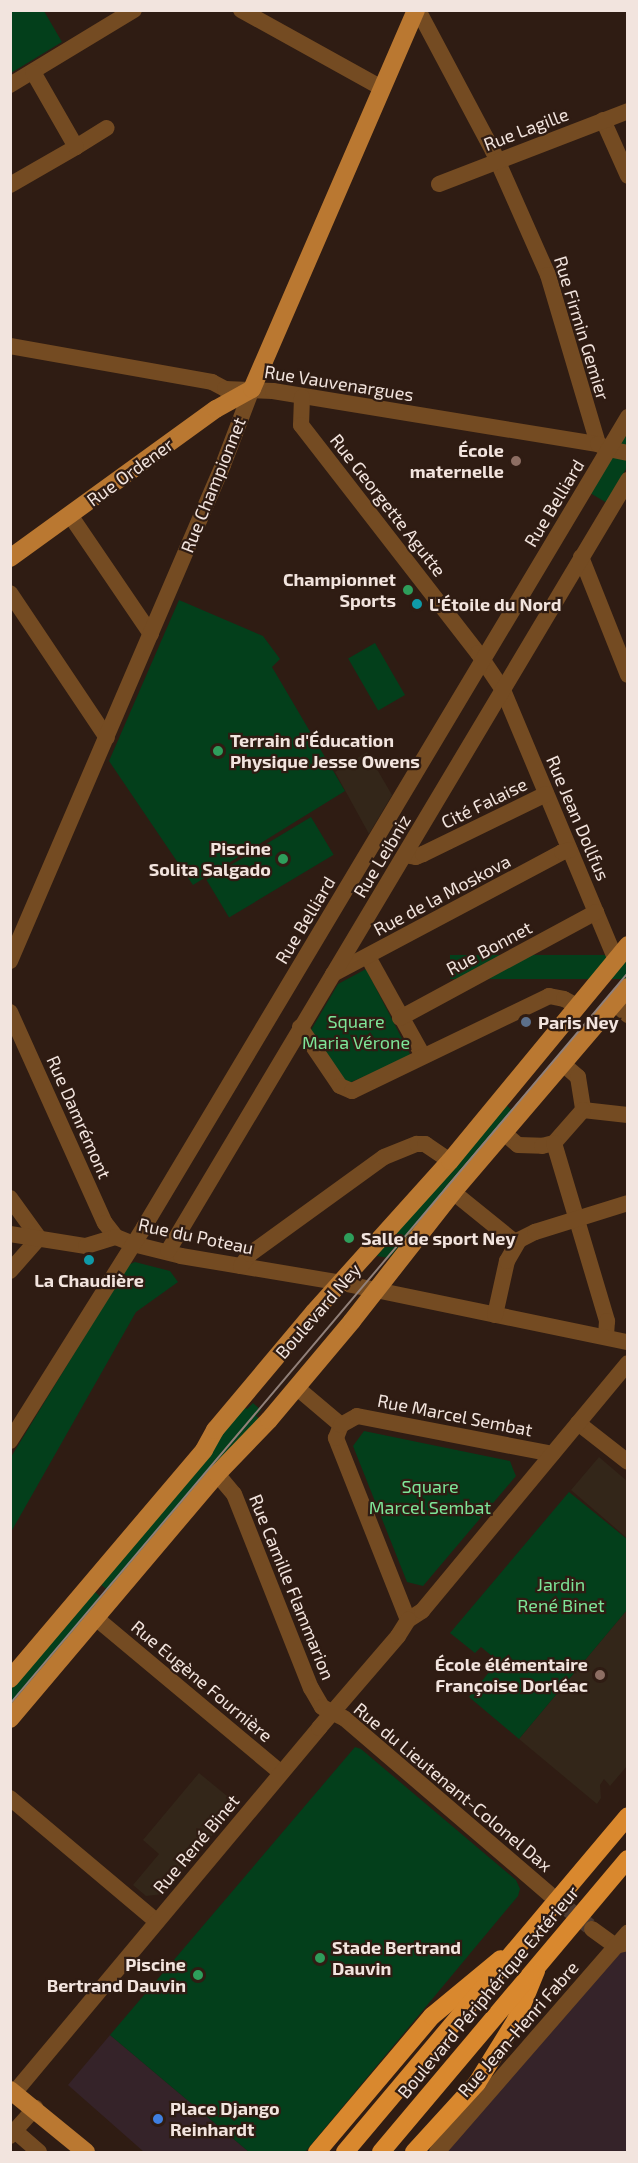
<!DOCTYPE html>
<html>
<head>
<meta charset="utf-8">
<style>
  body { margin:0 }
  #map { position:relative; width:638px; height:2163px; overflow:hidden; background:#2f1c13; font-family:"Exo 2",sans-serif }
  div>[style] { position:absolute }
  .commercial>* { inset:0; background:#352329 }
  .education>* { inset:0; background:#332619 }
  .green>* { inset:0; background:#033f1b; transform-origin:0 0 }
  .minor-tunnel>* { height:16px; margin-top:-8px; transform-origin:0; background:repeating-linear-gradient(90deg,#4c3a31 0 16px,transparent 0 24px) }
  .minor>* { height:16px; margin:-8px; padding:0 8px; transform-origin:8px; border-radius:8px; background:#744b22 }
  .major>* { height:18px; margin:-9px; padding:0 9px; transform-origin:9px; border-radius:9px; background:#ba7831 }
  .highway>* { height:18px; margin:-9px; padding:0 9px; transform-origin:9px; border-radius:9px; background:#d9882e }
  .tram>* { height:1.5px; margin:-0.75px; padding:0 0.75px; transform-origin:0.75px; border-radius:0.75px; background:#918079 }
  .highway-bridge>* { height:18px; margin:-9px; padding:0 9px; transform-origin:9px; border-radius:9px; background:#d9882e }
  .dots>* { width:16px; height:16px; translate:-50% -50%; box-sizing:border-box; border:3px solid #2f1c13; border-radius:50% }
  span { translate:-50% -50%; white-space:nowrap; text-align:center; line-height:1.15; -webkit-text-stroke:4.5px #2f1c13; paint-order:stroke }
  .street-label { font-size:18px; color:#f2e4de }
  .poi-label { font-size:18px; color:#f2e4de; font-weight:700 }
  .right { translate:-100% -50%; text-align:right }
  .left { translate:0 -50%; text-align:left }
  .park-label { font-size:18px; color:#7ee598 }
  .frame { position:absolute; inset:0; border:12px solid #f2e4de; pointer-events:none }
</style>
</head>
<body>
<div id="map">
  <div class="commercial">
    <i style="clip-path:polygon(627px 1937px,627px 2152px,447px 2152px)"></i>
    <i style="clip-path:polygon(110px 2035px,249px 2152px,144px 2152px,68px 2085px)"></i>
  </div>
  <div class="education">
    <i style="clip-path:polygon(367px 752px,392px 795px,369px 834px,335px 772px)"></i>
    <i style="clip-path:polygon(599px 1457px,627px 1481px,627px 1538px,571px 1490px)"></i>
    <i style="clip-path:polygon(627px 1610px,627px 1766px,610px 1786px,604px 1779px,600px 1785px,601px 1798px,597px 1804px,519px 1739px)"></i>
    <i style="clip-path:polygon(199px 1773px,238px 1805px,163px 1894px,146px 1896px,133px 1885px,159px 1854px,143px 1840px)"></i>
  </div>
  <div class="green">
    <i style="clip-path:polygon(11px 10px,44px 11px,62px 42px,11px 73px)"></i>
    <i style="clip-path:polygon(627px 427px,627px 467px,607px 503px,590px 493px)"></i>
    <i style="clip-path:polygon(179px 600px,263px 636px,280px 659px,272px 667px,345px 791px,193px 885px,109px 761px)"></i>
    <i style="left:375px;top:643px;width:60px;height:31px;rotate:60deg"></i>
    <i style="left:311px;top:817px;width:44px;height:122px;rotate:59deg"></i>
    <i style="left:627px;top:955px;width:24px;height:177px;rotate:90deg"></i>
    <i style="clip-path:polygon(366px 969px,411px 1056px,349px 1083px,343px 1080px,311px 1030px,338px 984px)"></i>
    <i style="clip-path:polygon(503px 1102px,515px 1113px,389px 1258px,377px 1256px)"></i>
    <i style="clip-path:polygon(135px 1262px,170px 1271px,178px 1282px,136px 1312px,11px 1532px,11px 1457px,128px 1265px)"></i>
    <i style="clip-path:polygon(253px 1403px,261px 1410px,256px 1416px,261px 1420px,109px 1591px,100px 1584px,243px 1406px,247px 1409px)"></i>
    <i style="clip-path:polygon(364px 1431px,510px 1461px,513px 1469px,516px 1476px,423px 1586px,407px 1582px,353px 1446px)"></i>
    <i style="clip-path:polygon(569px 1492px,627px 1539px,627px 1610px,519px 1739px,469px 1697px,498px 1661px,481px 1647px,475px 1653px,450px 1633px)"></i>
    <i style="clip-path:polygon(94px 1591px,102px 1598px,11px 1707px,11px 1689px)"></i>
    <i style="clip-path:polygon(355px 1747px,361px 1749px,516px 1880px,520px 1889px,518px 1896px,305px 2152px,249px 2152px,110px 2035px)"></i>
  </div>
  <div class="minor-tunnel">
    <i style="left:548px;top:1893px;width:53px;rotate:38.8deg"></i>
  </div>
  <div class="minor">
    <i style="left:241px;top:10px;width:161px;rotate:29deg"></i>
    <i style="left:418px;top:10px;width:160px;rotate:62deg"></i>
    <i style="left:493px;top:151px;width:136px;rotate:66.1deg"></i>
    <i style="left:548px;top:275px;width:176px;rotate:73.5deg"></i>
    <i style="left:10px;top:85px;width:145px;rotate:-31.2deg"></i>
    <i style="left:603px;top:120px;width:61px;rotate:65.9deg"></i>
    <i style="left:76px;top:147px;width:36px;rotate:-32deg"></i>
    <i style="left:439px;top:184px;width:203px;rotate:-21.1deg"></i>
    <i style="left:10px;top:185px;width:76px;rotate:-29.9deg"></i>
    <i style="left:76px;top:147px;width:86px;rotate:-119.8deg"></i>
    <i style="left:10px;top:346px;width:205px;rotate:10.1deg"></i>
    <i style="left:212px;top:382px;width:15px;rotate:28deg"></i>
    <i style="left:225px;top:389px;width:48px;rotate:2.4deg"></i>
    <i style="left:273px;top:391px;width:329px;rotate:9.3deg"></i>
    <i style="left:598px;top:444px;width:11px;rotate:27deg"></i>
    <i style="left:608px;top:449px;width:20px;rotate:11deg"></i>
    <i style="left:302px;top:397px;width:28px;rotate:92deg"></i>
    <i style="left:301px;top:425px;width:289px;rotate:52.2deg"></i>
    <i style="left:478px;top:653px;width:45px;rotate:56deg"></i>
    <i style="left:503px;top:690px;width:293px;rotate:67.3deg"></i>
    <i style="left:70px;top:515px;width:144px;rotate:55.8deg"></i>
    <i style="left:581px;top:557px;width:127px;rotate:68.3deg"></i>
    <i style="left:10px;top:593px;width:174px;rotate:56.2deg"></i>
    <i style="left:405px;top:855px;width:11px;rotate:10deg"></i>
    <i style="left:416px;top:857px;width:8px;rotate:-23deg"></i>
    <i style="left:423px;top:854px;width:137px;rotate:-26deg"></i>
    <i style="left:368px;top:957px;width:113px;rotate:60.9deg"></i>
    <i style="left:10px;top:961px;width:540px;rotate:-66.76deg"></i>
    <i style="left:223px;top:465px;width:81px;rotate:-69.1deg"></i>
    <i style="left:333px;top:974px;width:259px;rotate:-28deg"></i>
    <i style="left:562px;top:852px;width:8px;rotate:-14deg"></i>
    <i style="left:613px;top:1002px;width:20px;rotate:41deg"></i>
    <i style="left:10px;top:1012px;width:231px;rotate:65.8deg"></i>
    <i style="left:105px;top:1223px;width:18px;rotate:52deg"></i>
    <i style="left:400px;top:1018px;width:223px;rotate:-28.4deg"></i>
    <i style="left:300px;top:1027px;width:71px;rotate:55.9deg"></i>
    <i style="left:340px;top:1086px;width:13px;rotate:23deg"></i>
    <i style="left:352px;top:1091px;width:219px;rotate:-25.7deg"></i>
    <i style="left:549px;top:996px;width:15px;rotate:11deg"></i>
    <i style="left:564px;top:999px;width:15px;rotate:28deg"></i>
    <i style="left:563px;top:1064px;width:20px;rotate:41deg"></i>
    <i style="left:578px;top:1077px;width:33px;rotate:81deg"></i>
    <i style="left:583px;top:1110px;width:45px;rotate:6.3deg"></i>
    <i style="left:504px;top:1133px;width:18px;rotate:41deg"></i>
    <i style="left:518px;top:1145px;width:24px;rotate:2deg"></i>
    <i style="left:542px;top:1146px;width:12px;rotate:-14deg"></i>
    <i style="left:554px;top:1143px;width:44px;rotate:-48.7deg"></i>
    <i style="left:554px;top:1143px;width:186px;rotate:73.4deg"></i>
    <i style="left:607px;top:1321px;width:16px;rotate:94deg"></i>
    <i style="left:453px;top:1192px;width:81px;rotate:39deg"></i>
    <i style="left:10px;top:1198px;width:49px;rotate:54.1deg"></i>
    <i style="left:39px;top:1238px;width:44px;rotate:131.3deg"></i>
    <i style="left:10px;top:1234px;width:77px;rotate:9deg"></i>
    <i style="left:86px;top:1246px;width:31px;rotate:-17deg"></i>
    <i style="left:116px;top:1237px;width:18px;rotate:22deg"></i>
    <i style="left:133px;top:1244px;width:49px;rotate:14deg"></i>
    <i style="left:181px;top:1256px;width:163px;rotate:9.5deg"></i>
    <i style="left:342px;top:1283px;width:292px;rotate:11.7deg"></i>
    <i style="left:168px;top:1251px;width:898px;rotate:-59.18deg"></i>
    <i style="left:241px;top:1266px;width:15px;rotate:-53deg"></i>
    <i style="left:250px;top:1254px;width:165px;rotate:-35.9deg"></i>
    <i style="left:384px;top:1157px;width:35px;rotate:-22deg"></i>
    <i style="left:417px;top:1144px;width:8px"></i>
    <i style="left:425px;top:1144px;width:30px;rotate:34deg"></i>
    <i style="left:495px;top:1315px;width:55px;rotate:-77.5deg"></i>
    <i style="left:507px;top:1261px;width:24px;rotate:-60deg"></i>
    <i style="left:519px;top:1240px;width:18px;rotate:-27deg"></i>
    <i style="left:535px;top:1232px;width:97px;rotate:-17.3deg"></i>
    <i style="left:296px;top:1387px;width:59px;rotate:40.2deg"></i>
    <i style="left:578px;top:1423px;width:63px;rotate:38deg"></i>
    <i style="left:10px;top:1441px;width:252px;rotate:-57.9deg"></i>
    <i style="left:144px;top:1227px;width:944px;rotate:-59.14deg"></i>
    <i style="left:217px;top:1474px;width:26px;rotate:50deg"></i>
    <i style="left:234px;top:1494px;width:209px;rotate:68.4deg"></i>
    <i style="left:311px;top:1688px;width:22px;rotate:60deg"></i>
    <i style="left:322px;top:1707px;width:25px;rotate:27deg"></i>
    <i style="left:344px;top:1718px;width:269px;rotate:40.6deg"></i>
    <i style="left:97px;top:1619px;width:240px;rotate:39.9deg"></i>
    <i style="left:408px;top:1620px;width:196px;rotate:-111.6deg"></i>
    <i style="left:336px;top:1438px;width:14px;rotate:-69deg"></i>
    <i style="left:341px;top:1425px;width:18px;rotate:-29deg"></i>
    <i style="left:357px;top:1416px;width:199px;rotate:11deg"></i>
    <i style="left:408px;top:1620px;width:17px;rotate:-33deg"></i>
    <i style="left:422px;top:1611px;width:322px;rotate:-50.3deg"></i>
    <i style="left:10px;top:1798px;width:192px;rotate:40.1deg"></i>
    <i style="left:592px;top:1929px;width:29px;rotate:36deg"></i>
    <i style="left:615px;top:1946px;width:9px;rotate:-13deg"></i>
    <i style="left:14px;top:2093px;width:476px;rotate:-50.1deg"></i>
    <i style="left:319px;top:1728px;width:121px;rotate:-49.3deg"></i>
    <i style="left:398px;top:1636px;width:19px;rotate:-58deg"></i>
    <i style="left:15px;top:2131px;width:32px;rotate:41deg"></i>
    <i style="left:10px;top:2136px;width:38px;rotate:-48deg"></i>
    <i style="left:437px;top:2152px;width:291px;rotate:-49deg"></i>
  </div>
  <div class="major">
    <i style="left:10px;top:558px;width:254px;rotate:-35.9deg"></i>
    <i style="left:216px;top:409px;width:41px;rotate:-29.1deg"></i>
    <i style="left:252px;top:389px;width:413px;rotate:-66.6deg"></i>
    <i style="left:10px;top:1679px;width:300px;rotate:-49.7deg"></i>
    <i style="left:204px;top:1450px;width:23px;rotate:-61deg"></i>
    <i style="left:215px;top:1430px;width:154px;rotate:-50deg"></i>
    <i style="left:314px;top:1312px;width:203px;rotate:-48deg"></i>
    <i style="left:450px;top:1161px;width:280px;rotate:-50.5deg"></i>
    <i style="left:10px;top:1719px;width:321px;rotate:-49.8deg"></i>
    <i style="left:217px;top:1474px;width:75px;rotate:-46.1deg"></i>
    <i style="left:269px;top:1420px;width:129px;rotate:-50deg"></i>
    <i style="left:352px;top:1321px;width:164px;rotate:-51.9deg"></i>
    <i style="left:453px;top:1192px;width:270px;rotate:-49.5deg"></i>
    <i style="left:10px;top:2090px;width:98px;rotate:39.2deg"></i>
  </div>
  <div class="highway">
    <i style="left:317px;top:2152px;width:178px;rotate:-49.8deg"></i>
    <i style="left:432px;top:2016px;width:89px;rotate:-39.6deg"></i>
    <i style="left:414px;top:2152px;width:93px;rotate:-47.6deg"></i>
    <i style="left:477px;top:2083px;width:74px;rotate:-58.2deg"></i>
    <i style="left:516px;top:2020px;width:53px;rotate:-67.8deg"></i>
  </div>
  <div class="tram">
    <i style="left:10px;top:1704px;width:957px;rotate:-49.79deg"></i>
  </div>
  <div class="highway-bridge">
    <i style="left:345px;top:2152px;width:439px;rotate:-49.9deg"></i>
    <i style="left:381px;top:2152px;width:383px;rotate:-49.9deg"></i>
  </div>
  <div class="dots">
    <i style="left:516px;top:461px;background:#8d6e63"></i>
    <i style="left:408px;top:590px;background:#2e9e5b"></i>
    <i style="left:417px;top:604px;background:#0f9aa8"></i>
    <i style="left:218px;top:751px;background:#2e9e5b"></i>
    <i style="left:283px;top:859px;background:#2e9e5b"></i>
    <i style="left:526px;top:1022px;background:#5c6f8a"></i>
    <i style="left:349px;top:1238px;background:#2e9e5b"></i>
    <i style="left:89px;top:1260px;background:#0f9aa8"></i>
    <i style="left:600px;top:1675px;background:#8d6e63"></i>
    <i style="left:320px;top:1958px;background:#2e9e5b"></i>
    <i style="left:198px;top:1975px;background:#2e9e5b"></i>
    <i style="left:158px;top:2119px;background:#3f7fe0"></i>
  </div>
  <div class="street-label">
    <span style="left:526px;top:129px;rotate:-21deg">Rue Lagille</span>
    <span style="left:582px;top:328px;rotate:73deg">Rue Firmin Gemier</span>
    <span style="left:339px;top:383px;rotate:9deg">Rue Vauvenargues</span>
    <span style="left:130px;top:472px;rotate:-36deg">Rue Ordener</span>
    <span style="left:213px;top:485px;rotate:-68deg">Rue Championnet</span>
    <span style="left:554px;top:503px;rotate:-59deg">Rue Belliard</span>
    <span style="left:388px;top:505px;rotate:52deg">Rue Georgette Agutte</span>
    <span style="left:484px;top:803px;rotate:-26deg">Cité Falaise</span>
    <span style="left:578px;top:818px;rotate:67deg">Rue Jean Dollfus</span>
    <span style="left:382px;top:856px;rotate:-59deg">Rue Leibniz</span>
    <span style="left:442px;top:895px;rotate:-28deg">Rue de la Moskova</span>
    <span style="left:305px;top:920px;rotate:-59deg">Rue Belliard</span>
    <span style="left:489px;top:948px;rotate:-28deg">Rue Bonnet</span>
    <span style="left:79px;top:1117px;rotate:66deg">Rue Damrémont</span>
    <span style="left:196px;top:1236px;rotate:12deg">Rue du Poteau</span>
    <span style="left:318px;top:1311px;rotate:-49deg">Boulevard Ney</span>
    <span style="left:455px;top:1415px;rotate:11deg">Rue Marcel Sembat</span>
    <span style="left:292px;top:1587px;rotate:68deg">Rue Camille Flammarion</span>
    <span style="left:202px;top:1681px;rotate:40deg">Rue Eugène Fournière</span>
    <span style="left:453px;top:1787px;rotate:40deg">Rue du Lieutenant-Colonel Dax</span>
    <span style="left:196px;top:1844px;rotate:-50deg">Rue René Binet</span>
    <span style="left:488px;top:1992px;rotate:-50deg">Boulevard Périphérique Extérieur</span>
    <span style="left:518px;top:2029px;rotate:-49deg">Rue Jean-Henri Fabre</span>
  </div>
  <div class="poi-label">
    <span class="right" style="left:504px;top:461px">École<br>maternelle</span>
    <span class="right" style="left:396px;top:590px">Championnet<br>Sports</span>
    <span class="left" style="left:429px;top:604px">L'Étoile du Nord</span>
    <span class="left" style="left:230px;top:751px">Terrain d'Éducation<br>Physique Jesse Owens</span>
    <span class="right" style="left:271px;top:859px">Piscine<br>Solita Salgado</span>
    <span class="left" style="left:538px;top:1022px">Paris Ney</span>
    <span class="left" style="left:361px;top:1238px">Salle de sport Ney</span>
    <span style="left:89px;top:1280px">La Chaudière</span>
    <span class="right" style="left:588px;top:1675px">École élémentaire<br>Françoise Dorléac</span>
    <span class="left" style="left:332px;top:1958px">Stade Bertrand<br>Dauvin</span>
    <span class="right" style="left:186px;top:1975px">Piscine<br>Bertrand Dauvin</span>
    <span class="left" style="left:170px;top:2119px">Place Django<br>Reinhardt</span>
  </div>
  <div class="park-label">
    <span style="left:356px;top:1032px">Square<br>Maria Vérone</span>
    <span style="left:430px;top:1497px">Square<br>Marcel Sembat</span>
    <span style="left:561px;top:1595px">Jardin<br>René Binet</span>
  </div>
  <div class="frame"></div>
</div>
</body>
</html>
